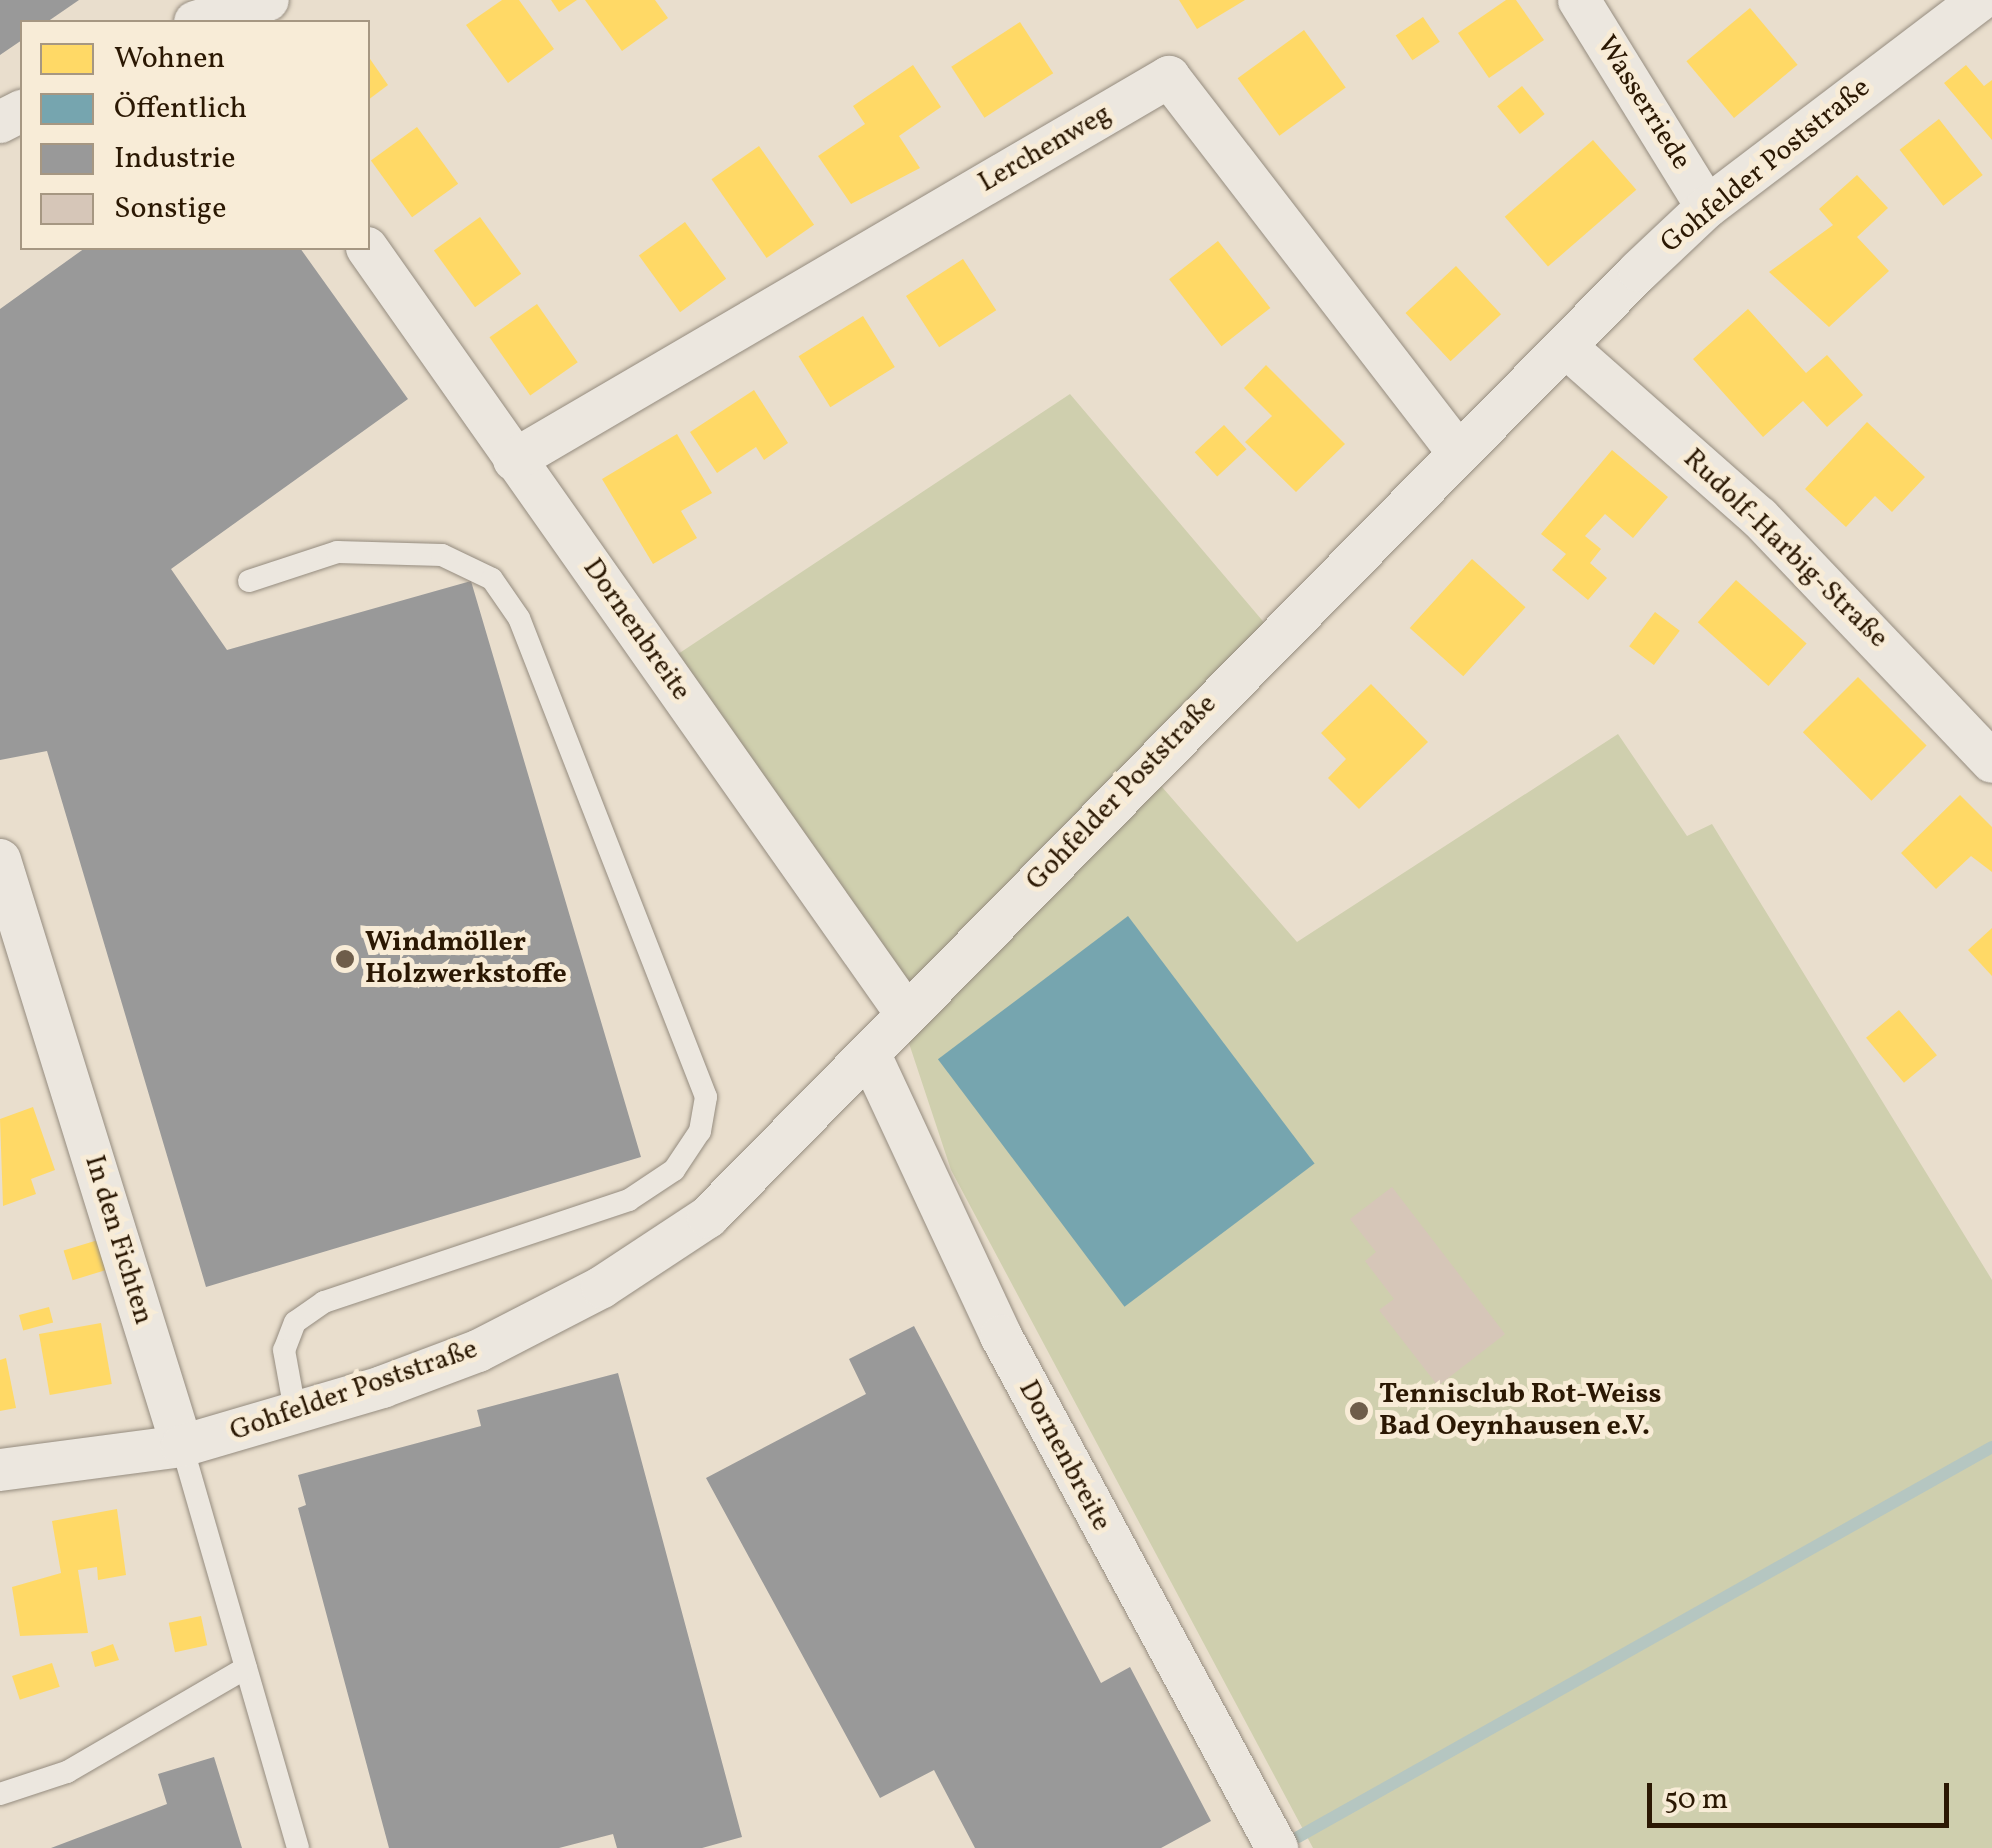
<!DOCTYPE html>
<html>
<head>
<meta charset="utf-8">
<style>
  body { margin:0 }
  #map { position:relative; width:1992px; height:1848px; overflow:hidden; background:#e9decd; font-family:Vollkorn,serif }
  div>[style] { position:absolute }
  .green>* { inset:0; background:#cfcfae }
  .homes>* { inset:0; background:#ffd966; transform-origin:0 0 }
  .public>* { inset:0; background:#76a5af; transform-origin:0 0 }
  .industry>* { inset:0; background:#999 }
  .stream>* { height:12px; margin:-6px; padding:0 6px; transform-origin:6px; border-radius:6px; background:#b5c6c1 }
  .building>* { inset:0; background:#d6c6b8 }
  .roads { filter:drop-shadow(0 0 2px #958c7f) drop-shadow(0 0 2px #958c7f) }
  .lane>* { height:22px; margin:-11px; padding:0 11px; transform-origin:11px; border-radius:11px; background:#ece7df }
  .street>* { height:42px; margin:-21px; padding:0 21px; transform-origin:21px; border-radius:21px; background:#ece7df }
  .dots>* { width:28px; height:28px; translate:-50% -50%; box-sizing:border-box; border:5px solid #f8ecd7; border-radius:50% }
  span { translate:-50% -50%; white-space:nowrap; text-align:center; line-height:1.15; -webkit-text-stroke:10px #f8ecd7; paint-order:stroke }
  .street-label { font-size:28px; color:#2b1803 }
  .poi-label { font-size:28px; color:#2b1803; font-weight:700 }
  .left { translate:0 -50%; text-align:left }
  .legend { position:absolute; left:20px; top:20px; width:350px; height:230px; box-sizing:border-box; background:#f8ecd7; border:2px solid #a69782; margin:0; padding:12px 18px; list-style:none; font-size:30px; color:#2b1803 }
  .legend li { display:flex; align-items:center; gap:20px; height:50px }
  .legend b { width:50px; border:2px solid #a69782 }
  .scale { position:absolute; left:1647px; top:1783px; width:302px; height:45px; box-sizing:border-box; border:5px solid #2b1803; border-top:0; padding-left:12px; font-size:30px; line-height:35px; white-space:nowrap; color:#2b1803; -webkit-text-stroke:8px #f8ecd7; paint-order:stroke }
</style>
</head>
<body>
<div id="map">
  <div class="green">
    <i style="clip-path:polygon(1070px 394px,1267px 626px,1142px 764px,1297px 942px,1618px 734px,1687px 836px,1712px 824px,1992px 1280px,1992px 1848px,1313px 1848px,951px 1170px,888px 980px,669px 660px)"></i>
  </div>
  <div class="homes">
    <i style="clip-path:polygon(502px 0,519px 0,554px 49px,508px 83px,466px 25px)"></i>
    <i style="clip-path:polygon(551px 0,577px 0,559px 12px)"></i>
    <i style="clip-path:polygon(585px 0,655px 0,668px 18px,622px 51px)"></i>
    <i style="clip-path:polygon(1179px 0,1245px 0,1197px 29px)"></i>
    <i style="clip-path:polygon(1506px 0,1516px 0,1544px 40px,1489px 78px,1458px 33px)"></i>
    <i style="left:1750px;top:8px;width:74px;height:83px;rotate:50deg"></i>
    <i style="left:1423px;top:17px;width:30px;height:33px;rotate:56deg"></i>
    <i style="left:1020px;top:22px;width:61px;height:82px;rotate:57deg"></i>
    <i style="left:1304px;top:30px;width:71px;height:82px;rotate:54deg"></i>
    <i style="clip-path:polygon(368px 56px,388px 85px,368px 100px)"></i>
    <i style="clip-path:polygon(913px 65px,941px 107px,899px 136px,920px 168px,851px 204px,818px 156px,865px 124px,853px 106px)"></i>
    <i style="clip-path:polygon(1966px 65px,1984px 86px,1992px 80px,1992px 140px,1944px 83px)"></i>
    <i style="left:1522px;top:86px;width:36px;height:32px;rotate:51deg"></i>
    <i style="left:1939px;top:119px;width:71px;height:50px;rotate:52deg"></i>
    <i style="left:417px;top:127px;width:70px;height:57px;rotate:54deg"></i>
    <i style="left:1593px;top:140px;width:66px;height:117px;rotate:49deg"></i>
    <i style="left:759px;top:146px;width:96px;height:58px;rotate:55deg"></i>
    <i style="clip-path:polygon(1857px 175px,1888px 208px,1857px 237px,1889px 271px,1829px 327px,1769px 272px,1833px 225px,1819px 209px)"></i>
    <i style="left:480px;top:217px;width:70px;height:57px;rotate:54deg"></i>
    <i style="left:685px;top:222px;width:70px;height:57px;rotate:54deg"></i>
    <i style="left:1218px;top:241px;width:85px;height:62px;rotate:52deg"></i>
    <i style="left:963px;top:259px;width:61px;height:68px;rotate:57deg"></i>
    <i style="left:1456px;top:266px;width:66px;height:69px;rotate:47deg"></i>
    <i style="left:537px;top:304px;width:71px;height:58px;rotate:55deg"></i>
    <i style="clip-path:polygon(1748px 309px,1806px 373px,1827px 355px,1863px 395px,1827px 427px,1803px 401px,1763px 437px,1693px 359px)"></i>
    <i style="left:863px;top:316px;width:60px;height:76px;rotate:58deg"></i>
    <i style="clip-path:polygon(1266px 365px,1345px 444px,1296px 492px,1245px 442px,1272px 416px,1244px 388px)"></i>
    <i style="clip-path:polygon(754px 390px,788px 443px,764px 460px,756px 447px,717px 473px,690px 432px)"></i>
    <i style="clip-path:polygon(1867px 422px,1925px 477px,1892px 512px,1875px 496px,1846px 527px,1805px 489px)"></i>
    <i style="left:1224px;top:425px;width:33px;height:40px;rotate:47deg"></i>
    <i style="clip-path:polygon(677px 434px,712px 493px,681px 511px,697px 538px,653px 564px,602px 479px)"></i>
    <i style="clip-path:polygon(1612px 450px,1668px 497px,1633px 538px,1605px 514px,1585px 536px,1601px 549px,1590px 563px,1607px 578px,1588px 600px,1552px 570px,1566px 554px,1541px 534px)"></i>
    <i style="left:1472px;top:559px;width:72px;height:93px;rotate:42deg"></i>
    <i style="left:1736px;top:580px;width:95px;height:57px;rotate:42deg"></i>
    <i style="left:1655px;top:612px;width:31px;height:43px;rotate:37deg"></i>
    <i style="left:1858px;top:677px;width:97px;height:78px;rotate:45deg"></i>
    <i style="clip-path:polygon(1371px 684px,1428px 742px,1359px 809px,1328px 778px,1346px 759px,1321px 733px)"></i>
    <i style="clip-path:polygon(1960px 795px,1992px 827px,1992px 872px,1971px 856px,1936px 889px,1901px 853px)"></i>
    <i style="clip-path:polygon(1992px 928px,1992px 976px,1968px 950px)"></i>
    <i style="left:1899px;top:1010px;width:59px;height:43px;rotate:50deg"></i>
    <i style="clip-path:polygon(33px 1107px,55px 1170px,31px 1179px,36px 1194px,3px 1206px,0 1119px)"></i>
    <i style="left:98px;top:1240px;width:31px;height:36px;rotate:73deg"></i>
    <i style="left:49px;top:1307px;width:16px;height:31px;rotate:75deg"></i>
    <i style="left:101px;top:1323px;width:62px;height:63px;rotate:80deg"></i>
    <i style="clip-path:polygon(6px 1358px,16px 1408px,0 1411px,0 1360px)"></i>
    <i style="clip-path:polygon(117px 1509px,126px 1575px,98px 1580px,97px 1567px,78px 1570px,88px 1633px,20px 1636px,12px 1587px,61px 1573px,52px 1521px)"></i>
    <i style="left:201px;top:1616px;width:30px;height:33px;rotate:78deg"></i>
    <i style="clip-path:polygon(113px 1644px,119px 1660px,95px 1667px,91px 1652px)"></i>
    <i style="left:52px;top:1663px;width:25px;height:42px;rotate:72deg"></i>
  </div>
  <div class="public">
    <i style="left:1128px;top:916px;width:310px;height:238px;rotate:53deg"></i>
  </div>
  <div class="industry">
    <i style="clip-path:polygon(0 0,79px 0,47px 22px,22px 22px,22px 40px,0 55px)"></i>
    <i style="clip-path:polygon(85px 248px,300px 248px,408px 399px,171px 569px,227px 650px,471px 581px,641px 1157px,206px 1287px,47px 751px,0 760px,0 309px)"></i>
    <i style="clip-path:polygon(914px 1326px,1101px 1683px,1130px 1667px,1211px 1821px,1161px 1848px,975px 1848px,934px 1770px,880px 1798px,706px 1478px,866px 1394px,849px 1359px)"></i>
    <i style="clip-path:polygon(618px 1373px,742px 1837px,702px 1848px,617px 1848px,613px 1834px,559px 1848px,389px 1848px,298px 1508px,306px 1505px,298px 1475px,481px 1426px,477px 1410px)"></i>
    <i style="clip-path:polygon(214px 1757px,242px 1848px,51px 1848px,167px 1804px,158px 1774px)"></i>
  </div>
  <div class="stream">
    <i style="left:1298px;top:1837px;width:796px;rotate:-29.33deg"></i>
  </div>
  <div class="building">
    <i style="clip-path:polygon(1392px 1187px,1505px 1334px,1438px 1386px,1379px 1310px,1394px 1299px,1365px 1261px,1376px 1252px,1350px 1219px)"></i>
  </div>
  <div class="roads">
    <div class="lane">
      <i style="left:249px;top:581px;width:93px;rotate:-18.2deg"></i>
      <i style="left:337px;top:552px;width:105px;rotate:1.6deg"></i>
      <i style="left:442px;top:555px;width:55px;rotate:25.6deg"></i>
      <i style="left:492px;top:579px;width:47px;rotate:55.3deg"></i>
      <i style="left:519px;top:618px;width:514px;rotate:68.67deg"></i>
      <i style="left:706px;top:1097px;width:35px;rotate:100deg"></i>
      <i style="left:700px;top:1131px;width:47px;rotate:123.7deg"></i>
      <i style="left:674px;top:1170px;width:54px;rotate:146.3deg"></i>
      <i style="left:629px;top:1200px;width:322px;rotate:161.5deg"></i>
      <i style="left:324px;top:1302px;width:35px;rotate:145deg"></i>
      <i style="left:295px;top:1322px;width:30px;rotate:111deg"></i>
      <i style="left:284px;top:1350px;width:67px;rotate:79.7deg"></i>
      <i style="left:182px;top:1446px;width:418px;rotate:73.9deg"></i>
      <i style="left:0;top:1794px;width:71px;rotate:-18.2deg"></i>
      <i style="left:67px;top:1772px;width:207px;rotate:-30.2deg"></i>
    </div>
    <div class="street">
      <i style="left:1579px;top:0;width:243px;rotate:58.3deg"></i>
      <i style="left:195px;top:22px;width:76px;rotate:-16.8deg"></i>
      <i style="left:0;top:122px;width:25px;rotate:-27deg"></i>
      <i style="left:367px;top:248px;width:934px;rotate:54.85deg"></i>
      <i style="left:1567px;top:348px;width:256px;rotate:41.4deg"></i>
      <i style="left:1759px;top:517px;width:338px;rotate:46.4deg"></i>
      <i style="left:514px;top:460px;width:759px;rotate:-30.32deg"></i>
      <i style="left:1169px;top:77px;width:472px;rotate:52.4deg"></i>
      <i style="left:0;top:860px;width:614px;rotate:72.75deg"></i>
      <i style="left:870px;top:1055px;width:310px;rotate:65deg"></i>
      <i style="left:1001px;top:1336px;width:582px;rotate:61.67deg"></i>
      <i style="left:0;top:1470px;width:184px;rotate:-7.5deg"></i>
      <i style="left:182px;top:1446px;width:209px;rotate:-16.4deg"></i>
      <i style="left:382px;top:1387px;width:103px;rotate:-20.6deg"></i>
      <i style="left:478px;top:1351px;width:140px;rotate:-27.3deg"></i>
      <i style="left:602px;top:1287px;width:127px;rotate:-33.4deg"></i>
      <i style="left:708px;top:1217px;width:1327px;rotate:-45.46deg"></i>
      <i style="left:1639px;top:271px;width:93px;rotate:-43.3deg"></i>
      <i style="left:1707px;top:207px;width:343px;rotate:-37.2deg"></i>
    </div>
  </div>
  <div class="dots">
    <i style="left:345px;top:959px;background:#6e5d4a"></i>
    <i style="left:1359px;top:1411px;background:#6e5d4a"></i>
  </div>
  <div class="street-label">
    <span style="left:1643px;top:103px;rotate:58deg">Wasserriede</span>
    <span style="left:1045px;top:149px;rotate:-30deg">Lerchenweg</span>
    <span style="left:1766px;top:166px;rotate:-39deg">Gohfelder Poststraße</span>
    <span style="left:1785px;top:549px;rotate:44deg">Rudolf-Harbig-Straße</span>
    <span style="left:636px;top:630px;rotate:55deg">Dornenbreite</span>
    <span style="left:1122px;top:793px;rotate:-46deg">Gohfelder Poststraße</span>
    <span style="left:118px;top:1240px;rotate:73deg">In den Fichten</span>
    <span style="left:354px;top:1391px;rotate:-19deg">Gohfelder Poststraße</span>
    <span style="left:1064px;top:1456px;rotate:62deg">Dornenbreite</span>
  </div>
  <div class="poi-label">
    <span class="left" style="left:365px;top:959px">Windmöller<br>Holzwerkstoffe</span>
    <span class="left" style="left:1379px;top:1411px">Tennisclub Rot-Weiss<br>Bad Oeynhausen e.V.</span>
  </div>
  <ul class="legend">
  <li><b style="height:28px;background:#ffd966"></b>Wohnen</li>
  <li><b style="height:28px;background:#76a5af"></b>Öffentlich</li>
  <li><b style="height:28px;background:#999"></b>Industrie</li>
  <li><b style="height:28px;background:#d6c6b8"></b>Sonstige</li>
  </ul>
  <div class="scale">50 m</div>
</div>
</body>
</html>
